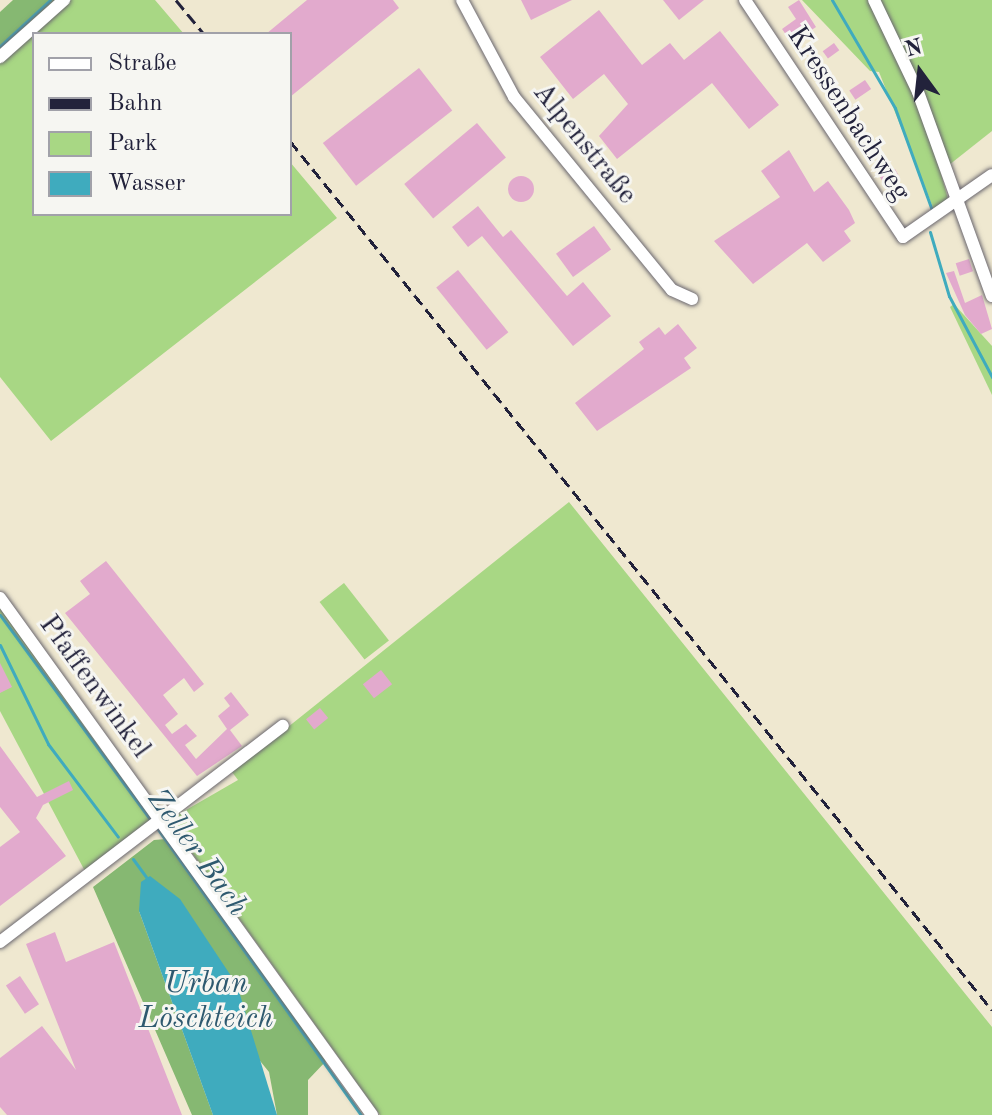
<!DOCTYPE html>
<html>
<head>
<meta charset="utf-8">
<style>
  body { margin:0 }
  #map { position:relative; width:992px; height:1115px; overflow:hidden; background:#efe8d0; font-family:"Old Standard TT",serif }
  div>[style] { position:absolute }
  .green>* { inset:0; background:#a8d784; transform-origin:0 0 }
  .forest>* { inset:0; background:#86b872 }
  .water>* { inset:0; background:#3fabbe }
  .stream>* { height:3px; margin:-1.5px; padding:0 1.5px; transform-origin:1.5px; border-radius:1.5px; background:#3fabbe }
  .building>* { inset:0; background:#e2aacd; transform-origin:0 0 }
  .round { border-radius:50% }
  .roads { filter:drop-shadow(0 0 2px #6a676f) drop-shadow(0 0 2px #6a676f) }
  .minor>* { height:12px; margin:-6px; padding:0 6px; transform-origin:6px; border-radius:6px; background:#fff }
  .rail>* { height:3px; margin-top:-1.5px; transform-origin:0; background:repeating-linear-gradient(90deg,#22223b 0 12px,transparent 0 18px) }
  span { translate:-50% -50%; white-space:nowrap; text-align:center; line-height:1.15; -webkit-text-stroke:6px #f6f6f2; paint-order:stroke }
  .street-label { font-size:28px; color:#22223b }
  .water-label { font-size:30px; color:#2e596f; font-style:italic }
  .legend { position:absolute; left:32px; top:32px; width:260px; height:184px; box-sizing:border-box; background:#f6f6f2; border:2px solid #a1a1a9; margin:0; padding:10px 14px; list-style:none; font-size:24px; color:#22223b }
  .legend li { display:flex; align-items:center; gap:16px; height:40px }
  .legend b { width:40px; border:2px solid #a1a1a9 }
  .north { position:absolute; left:880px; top:32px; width:80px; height:80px; -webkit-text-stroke:6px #f6f6f2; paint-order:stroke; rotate:345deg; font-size:22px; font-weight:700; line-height:32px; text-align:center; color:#22223b }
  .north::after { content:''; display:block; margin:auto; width:28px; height:36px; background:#22223b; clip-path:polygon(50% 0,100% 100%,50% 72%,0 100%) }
</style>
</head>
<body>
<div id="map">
  <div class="green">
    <i style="clip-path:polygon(68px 0,155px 0,184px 34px,34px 34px,34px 214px,290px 214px,290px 162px,337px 218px,51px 441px,0 377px,0 60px)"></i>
    <i style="clip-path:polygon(802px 0,869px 0,911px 85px,942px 177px,949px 203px,936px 215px,879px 72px,870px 71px)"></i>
    <i style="clip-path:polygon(879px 0,992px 0,992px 131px,949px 165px)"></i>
    <i style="clip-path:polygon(954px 304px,992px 346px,992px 395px,950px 307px)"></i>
    <i style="clip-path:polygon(569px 502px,992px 1027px,992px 1115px,380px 1115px,177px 832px,179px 814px,238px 780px,232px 772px)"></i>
    <i style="left:344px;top:583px;width:73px;height:31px;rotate:52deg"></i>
    <i style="clip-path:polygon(0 605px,152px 819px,86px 873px,0 711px)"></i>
  </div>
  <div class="forest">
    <i style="clip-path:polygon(13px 0,59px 0,0 53px,0 12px)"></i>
    <i style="clip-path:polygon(166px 839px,327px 1060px,308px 1080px,308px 1115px,277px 1115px,269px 1072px,139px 911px,213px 1115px,192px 1115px,93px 887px,154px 840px)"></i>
  </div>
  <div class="water">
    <i style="clip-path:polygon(150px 876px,180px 899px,237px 985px,277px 1115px,213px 1115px,139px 911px,141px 882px)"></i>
  </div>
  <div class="stream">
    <i style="left:832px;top:0;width:125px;rotate:59.7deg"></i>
    <i style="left:895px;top:108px;width:109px;rotate:70.1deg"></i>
    <i style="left:0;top:46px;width:68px;rotate:-42.6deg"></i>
    <i style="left:930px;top:232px;width:67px;rotate:73.5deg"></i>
    <i style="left:949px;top:296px;width:92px;rotate:62deg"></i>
    <i style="left:0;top:615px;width:257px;rotate:53.7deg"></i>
    <i style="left:0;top:645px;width:110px;rotate:64.1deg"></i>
    <i style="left:48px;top:744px;width:116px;rotate:53deg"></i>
    <i style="left:157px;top:828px;width:352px;rotate:54.6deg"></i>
    <i style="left:133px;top:859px;width:24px;rotate:54deg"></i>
  </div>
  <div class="building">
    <i style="clip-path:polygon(307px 0,393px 0,399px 8px,290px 97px,290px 34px,266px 34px)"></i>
    <i style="clip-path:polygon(521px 0,572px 0,531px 20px)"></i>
    <i style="clip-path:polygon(663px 0,704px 0,679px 20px)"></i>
    <i style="clip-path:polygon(799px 0,816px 27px,792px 43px,782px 29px,796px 19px,788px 7px)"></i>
    <i style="clip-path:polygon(599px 10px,642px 65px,670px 43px,684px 60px,720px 31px,779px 105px,749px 129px,712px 83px,617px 159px,599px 136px,628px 104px,604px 74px,573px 99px,540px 57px)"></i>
    <i style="left:834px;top:43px;width:9px;height:14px;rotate:54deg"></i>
    <i style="left:419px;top:68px;width:54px;height:122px;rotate:52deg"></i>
    <i style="left:865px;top:80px;width:11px;height:19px;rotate:56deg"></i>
    <i style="left:477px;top:123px;width:45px;height:95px;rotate:50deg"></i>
    <i style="clip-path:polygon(789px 150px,814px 192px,828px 181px,849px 210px,855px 223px,844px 231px,851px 241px,823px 262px,807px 243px,753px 284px,714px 241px,780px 197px,761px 171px)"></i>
    <i style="left:895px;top:169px;width:10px;height:17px;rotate:61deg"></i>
    <i class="round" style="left:508px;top:176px;width:26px;height:26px"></i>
    <i style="clip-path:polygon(478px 206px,503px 237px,511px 230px,567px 296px,583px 282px,611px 316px,573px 346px,482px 236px,468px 247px,452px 227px)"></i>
    <i style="left:594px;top:226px;width:29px;height:47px;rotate:54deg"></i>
    <i style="left:969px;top:259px;width:13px;height:14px;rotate:72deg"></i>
    <i style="left:458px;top:270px;width:80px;height:28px;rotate:51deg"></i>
    <i style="clip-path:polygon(954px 271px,965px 303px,982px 295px,992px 329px,981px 334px,965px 315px,946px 273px)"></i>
    <i style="clip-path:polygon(678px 324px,697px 348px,684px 358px,691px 368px,597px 431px,575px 403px,644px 349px,639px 342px,659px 327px,665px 335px)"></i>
    <i style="clip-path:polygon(106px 561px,204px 684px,194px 692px,184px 678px,163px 695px,178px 714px,165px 725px,172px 734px,186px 724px,197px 736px,185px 745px,196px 759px,227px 729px,218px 716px,230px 706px,224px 698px,231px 692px,249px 715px,230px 730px,242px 746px,197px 776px,65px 613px,90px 594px,80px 581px)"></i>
    <i style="clip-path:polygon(0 663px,12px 687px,0 693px)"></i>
    <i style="left:381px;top:670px;width:18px;height:23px;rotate:52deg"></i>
    <i style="left:320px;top:708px;width:13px;height:18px;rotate:51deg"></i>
    <i style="clip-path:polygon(0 746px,37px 797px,69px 781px,73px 790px,43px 805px,36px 818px,66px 856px,0 906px,0 847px,20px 832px,0 807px)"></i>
    <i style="clip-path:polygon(55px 932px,66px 962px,114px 942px,182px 1115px,7px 1115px,0 1107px,0 1058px,42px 1026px,76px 1070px,26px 944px)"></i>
    <i style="left:20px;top:976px;width:34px;height:17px;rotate:56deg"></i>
  </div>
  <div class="roads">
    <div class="minor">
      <i style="left:462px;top:0;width:110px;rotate:61.8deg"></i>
      <i style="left:514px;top:97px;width:249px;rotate:50.7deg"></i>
      <i style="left:672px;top:290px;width:22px;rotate:24deg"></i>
      <i style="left:745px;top:0;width:285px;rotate:56.3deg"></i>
      <i style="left:903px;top:237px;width:108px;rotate:-34.9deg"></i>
      <i style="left:874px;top:0;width:102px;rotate:64.4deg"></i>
      <i style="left:918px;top:92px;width:217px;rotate:70.1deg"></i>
      <i style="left:0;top:57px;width:86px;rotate:-41.7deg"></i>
      <i style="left:0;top:598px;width:637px;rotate:54.26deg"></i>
      <i style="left:0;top:942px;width:356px;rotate:-37.4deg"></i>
    </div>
  </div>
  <div class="rail">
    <i style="left:176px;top:0;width:44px;rotate:50.5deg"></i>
    <i style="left:290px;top:141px;width:1117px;rotate:51.07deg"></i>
  </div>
  <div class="street-label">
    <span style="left:848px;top:114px;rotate:57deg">Kressenbachweg</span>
    <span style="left:584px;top:144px;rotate:51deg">Alpenstraße</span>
    <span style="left:94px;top:687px;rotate:54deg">Pfaffenwinkel</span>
  </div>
  <div class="water-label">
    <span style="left:197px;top:853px;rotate:54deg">Zeller Bach</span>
    <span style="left:206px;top:1001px">Urban<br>Löschteich</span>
  </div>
  <ul class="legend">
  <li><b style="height:10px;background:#fff"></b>Straße</li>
  <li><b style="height:10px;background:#22223b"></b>Bahn</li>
  <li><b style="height:22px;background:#a8d784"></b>Park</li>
  <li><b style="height:22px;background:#3fabbe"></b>Wasser</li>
  </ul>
  <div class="north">N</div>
</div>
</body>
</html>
